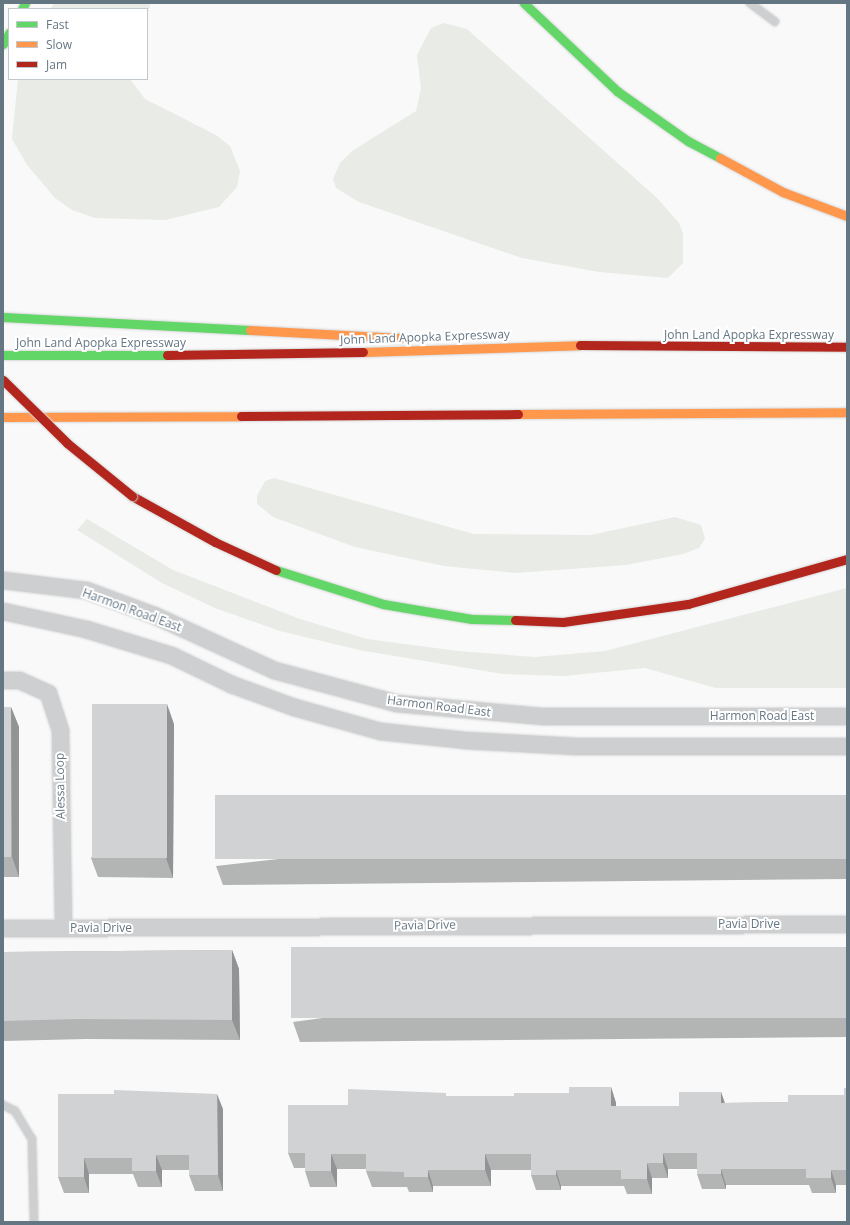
<!DOCTYPE html>
<html>
<head>
<meta charset="utf-8">
<style>
  body { margin:0 }
  #map { position:relative; width:850px; height:1225px; overflow:hidden; background:#f9f9f9; font-family:"Open Sans",sans-serif }
  div>[style] { position:absolute }
  .green>* { inset:0; background:#e8ebe6 }
  .roads { filter:drop-shadow(0 0 1px #d5d6d6) drop-shadow(0 0 1px #d5d6d6) }
  .lane>* { height:8px; margin:-4px; padding:0 4px; transform-origin:4px; border-radius:4px; background:#cecfd0 }
  .street>* { height:17px; margin:-8.5px; padding:0 8.5px; transform-origin:8.5px; border-radius:8.5px; background:#cecfd0 }
  .fast>* { height:9px; margin:-4.5px; padding:0 4.5px; transform-origin:4.5px; border-radius:4.5px; background:#63d668 }
  .slow>* { height:9px; margin:-4.5px; padding:0 4.5px; transform-origin:4.5px; border-radius:4.5px; background:#ff974d }
  .jam>* { height:9px; margin:-4.5px; padding:0 4.5px; transform-origin:4.5px; border-radius:4.5px; background:#b3261e }
  .bridges { filter:drop-shadow(0 0 1px #d5d6d6) drop-shadow(0 0 1px #d5d6d6) }
  .jam-bridge>* { height:9px; margin:-4.5px; padding:0 4.5px; transform-origin:4.5px; border-radius:4.5px; background:#b3261e }
  .wall>* { inset:0; background:#b3b5b5 }
  .shaded-wall>* { inset:0; background:#929394 }
  .building>* { inset:0; background:#d0d2d3; transform-origin:0 0 }
  span { translate:-50% -50%; white-space:nowrap; text-align:center; line-height:1.15; -webkit-text-stroke:4px #fff; paint-order:stroke }
  .street-label { font-size:12px; color:#657683 }
  .frame { position:absolute; inset:0; border:4px solid #657683; pointer-events:none }
  .legend { position:absolute; left:8px; top:8px; width:140px; height:72px; box-sizing:border-box; background:#fff; border:1px solid #c1c8cd; margin:0; padding:5px 7px; list-style:none; font-size:12px; color:#657683 }
  .legend li { display:flex; align-items:center; gap:8px; height:20px }
  .legend b { width:20px; border:1px solid #c1c8cd }
</style>
</head>
<body>
<div id="map">
  <div class="green">
    <i style="clip-path:polygon(54px 3px,151px 3px,147px 16px,147px 9px,51px 9px)"></i>
    <i style="clip-path:polygon(444px 23px,467px 29px,657px 198px,679px 223px,683px 234px,683px 263px,668px 278px,599px 272px,522px 258px,359px 202px,336px 188px,333px 179px,340px 163px,352px 151px,416px 111px,421px 89px,417px 55px,431px 28px)"></i>
    <i style="clip-path:polygon(18px 79px,130px 79px,145px 99px,216px 135px,230px 146px,240px 171px,237px 187px,219px 207px,165px 220px,95px 218px,72px 210px,55px 198px,27px 165px,12px 139px)"></i>
    <i style="clip-path:polygon(274px 478px,474px 534px,591px 535px,675px 517px,701px 525px,705px 539px,699px 548px,683px 554px,626px 565px,515px 573px,444px 566px,355px 547px,273px 517px,257px 504px,257px 496px,265px 481px)"></i>
    <i style="clip-path:polygon(87px 519px,173px 570px,300px 619px,367px 639px,458px 651px,535px 657px,605px 651px,847px 588px,847px 688px,716px 688px,645px 668px,564px 676px,503px 674px,359px 650px,280px 631px,215px 608px,162px 583px,77px 530px)"></i>
  </div>
  <div class="roads">
    <div class="lane">
      <i style="left:750px;top:3px;width:31px;rotate:37deg"></i>
      <i style="left:3px;top:1105px;width:13px;rotate:27deg"></i>
      <i style="left:15px;top:1111px;width:33px;rotate:59deg"></i>
      <i style="left:32px;top:1139px;width:83px;rotate:88.6deg"></i>
    </div>
    <div class="street">
      <i style="left:3px;top:580px;width:84px;rotate:6.9deg"></i>
      <i style="left:86px;top:590px;width:72px;rotate:20.2deg"></i>
      <i style="left:154px;top:615px;width:132px;rotate:24.6deg"></i>
      <i style="left:274px;top:670px;width:126px;rotate:15.1deg"></i>
      <i style="left:396px;top:703px;width:148px;rotate:5.1deg"></i>
      <i style="left:543px;top:716px;width:304px"></i>
      <i style="left:3px;top:611px;width:85px;rotate:12.2deg"></i>
      <i style="left:86px;top:629px;width:89px;rotate:17deg"></i>
      <i style="left:171px;top:655px;width:67px;rotate:25.8deg"></i>
      <i style="left:231px;top:684px;width:67px;rotate:20.1deg"></i>
      <i style="left:294px;top:707px;width:89px;rotate:15.6deg"></i>
      <i style="left:380px;top:731px;width:85px;rotate:6deg"></i>
      <i style="left:465px;top:740px;width:111px;rotate:3.1deg"></i>
      <i style="left:576px;top:746px;width:271px"></i>
      <i style="left:3px;top:680px;width:16px"></i>
      <i style="left:19px;top:680px;width:32px;rotate:24deg"></i>
      <i style="left:48px;top:693px;width:40px;rotate:72deg"></i>
      <i style="left:60px;top:731px;width:197px;rotate:89.1deg"></i>
      <i style="left:3px;top:928px;width:844px;rotate:-0.27deg"></i>
    </div>
    <div class="fast">
      <i style="left:524px;top:3px;width:128px;rotate:43.4deg"></i>
      <i style="left:617px;top:91px;width:87px;rotate:35.2deg"></i>
      <i style="left:688px;top:141px;width:36px;rotate:28deg"></i>
      <i style="left:22px;top:9px;width:7px;rotate:-63deg"></i>
      <i style="left:3px;top:44px;width:13px;rotate:-61deg"></i>
      <i style="left:3px;top:317px;width:247px;rotate:3deg"></i>
      <i style="left:3px;top:355px;width:164px"></i>
      <i style="left:276px;top:570px;width:112px;rotate:17.6deg"></i>
      <i style="left:383px;top:604px;width:90px;rotate:9.6deg"></i>
      <i style="left:472px;top:619px;width:43px;rotate:1.3deg"></i>
    </div>
    <div class="slow">
      <i style="left:720px;top:158px;width:72px;rotate:28.4deg"></i>
      <i style="left:783px;top:192px;width:68px;rotate:20.6deg"></i>
      <i style="left:250px;top:330px;width:151px;rotate:3deg"></i>
      <i style="left:363px;top:352px;width:217px;rotate:-1.8deg"></i>
      <i style="left:518px;top:414px;width:329px;rotate:-0.3deg"></i>
      <i style="left:3px;top:417px;width:238px;rotate:-0.2deg"></i>
    </div>
    <div class="jam">
      <i style="left:580px;top:345px;width:267px;rotate:0.4deg"></i>
      <i style="left:167px;top:355px;width:196px;rotate:-0.9deg"></i>
      <i style="left:241px;top:416px;width:277px;rotate:-0.4deg"></i>
      <i style="left:132px;top:496px;width:95px;rotate:29deg"></i>
      <i style="left:215px;top:542px;width:67px;rotate:24.7deg"></i>
      <i style="left:515px;top:620px;width:48px;rotate:2.4deg"></i>
      <i style="left:563px;top:622px;width:126px;rotate:-8.2deg"></i>
      <i style="left:688px;top:604px;width:165px;rotate:-15.8deg"></i>
    </div>
  </div>
  <div class="bridges">
    <div class="jam-bridge">
      <i style="left:3px;top:380px;width:90px;rotate:44.5deg"></i>
      <i style="left:67px;top:443px;width:84px;rotate:39.2deg"></i>
    </div>
  </div>
  <div class="wall">
    <i style="clip-path:polygon(3px 707px,11px 707px,19px 727px,19px 877px,3px 877px)"></i>
    <i style="clip-path:polygon(174px 724px,173px 878px,98px 877px,91px 858px)"></i>
    <i style="clip-path:polygon(847px 795px,847px 879px,223px 885px,216px 866px)"></i>
    <i style="clip-path:polygon(847px 947px,847px 1037px,300px 1042px,293px 1022px)"></i>
    <i style="clip-path:polygon(232px 950px,239px 969px,240px 1040px,86px 1039px,3px 1041px,3px 952px)"></i>
    <i style="clip-path:polygon(611px 1087px,616px 1103px,616px 1106px,679px 1106px,721px 1092px,725px 1103px,788px 1102px,844px 1095px,847px 1088px,847px 1185px,836px 1185px,836px 1193px,812px 1193px,809px 1185px,726px 1185px,726px 1189px,702px 1189px,697px 1174px,697px 1169px,668px 1169px,668px 1178px,652px 1178px,652px 1194px,627px 1194px,624px 1186px,561px 1186px,561px 1190px,536px 1190px,531px 1175px,531px 1170px,491px 1170px,491px 1186px,433px 1186px,433px 1192px,409px 1192px,407px 1187px,372px 1187px,366px 1171px,366px 1169px,337px 1169px,337px 1187px,310px 1187px,305px 1171px,305px 1168px,294px 1168px,288px 1153px,348px 1105px,447px 1096px,514px 1096px,569px 1093px)"></i>
    <i style="clip-path:polygon(58px 1094px,223px 1109px,223px 1191px,195px 1191px,189px 1175px,189px 1170px,162px 1170px,162px 1187px,138px 1187px,133px 1174px,89px 1174px,89px 1193px,64px 1193px,58px 1177px)"></i>
  </div>
  <div class="shaded-wall">
    <i style="clip-path:polygon(167px 704px,174px 724px,173px 878px,166px 858px)"></i>
    <i style="clip-path:polygon(11px 707px,19px 727px,19px 877px,12px 857px)"></i>
    <i style="clip-path:polygon(232px 950px,239px 969px,240px 1040px,232px 1020px)"></i>
    <i style="clip-path:polygon(611px 1087px,616px 1103px,616px 1122px,611px 1106px)"></i>
    <i style="clip-path:polygon(721px 1092px,726px 1107px,721px 1103px)"></i>
    <i style="clip-path:polygon(217px 1094px,223px 1109px,223px 1191px,218px 1175px)"></i>
    <i style="clip-path:polygon(663px 1153px,668px 1169px,668px 1178px,663px 1163px)"></i>
    <i style="clip-path:polygon(331px 1154px,337px 1169px,337px 1187px,331px 1171px)"></i>
    <i style="clip-path:polygon(485px 1154px,491px 1170px,491px 1186px,485px 1170px)"></i>
    <i style="clip-path:polygon(156px 1155px,162px 1170px,162px 1187px,156px 1171px)"></i>
    <i style="clip-path:polygon(84px 1158px,89px 1174px,89px 1193px,84px 1177px)"></i>
    <i style="clip-path:polygon(647px 1163px,652px 1178px,652px 1194px,647px 1179px)"></i>
    <i style="clip-path:polygon(721px 1169px,726px 1185px,726px 1189px,721px 1174px)"></i>
    <i style="clip-path:polygon(428px 1170px,433px 1186px,433px 1192px,428px 1177px)"></i>
    <i style="clip-path:polygon(556px 1170px,561px 1186px,561px 1190px,556px 1175px)"></i>
    <i style="clip-path:polygon(831px 1170px,836px 1185px,836px 1193px,831px 1178px)"></i>
  </div>
  <div class="building">
    <i style="left:92px;top:704px;width:75px;height:154px"></i>
    <i style="left:3px;top:707px;width:8px;height:150px"></i>
    <i style="left:847px;top:795px;width:64px;height:632px;rotate:90deg"></i>
    <i style="left:847px;top:947px;width:71px;height:556px;rotate:90deg"></i>
    <i style="clip-path:polygon(232px 950px,232px 1020px,78px 1019px,3px 1021px,3px 952px)"></i>
    <i style="clip-path:polygon(569px 1087px,611px 1087px,611px 1106px,679px 1106px,679px 1092px,721px 1092px,721px 1103px,788px 1102px,788px 1095px,844px 1095px,844px 1088px,847px 1088px,847px 1170px,831px 1170px,831px 1178px,806px 1178px,806px 1169px,721px 1169px,721px 1174px,697px 1174px,697px 1153px,663px 1153px,663px 1163px,647px 1163px,647px 1179px,621px 1179px,621px 1170px,556px 1170px,556px 1175px,531px 1175px,531px 1154px,485px 1154px,485px 1170px,428px 1170px,428px 1177px,404px 1177px,404px 1172px,366px 1171px,366px 1154px,331px 1154px,331px 1171px,305px 1171px,305px 1153px,288px 1153px,288px 1105px,348px 1105px,348px 1089px,446px 1093px,446px 1096px,514px 1096px,514px 1093px,569px 1093px)"></i>
    <i style="clip-path:polygon(114px 1090px,217px 1094px,218px 1175px,189px 1175px,189px 1155px,156px 1155px,156px 1171px,132px 1171px,132px 1158px,84px 1158px,84px 1177px,58px 1177px,58px 1094px,114px 1094px)"></i>
  </div>
  <div class="street-label">
    <span style="left:749px;top:335px">John Land Apopka Expressway</span>
    <span style="left:425px;top:337px;rotate:-2deg">John Land Apopka Expressway</span>
    <span style="left:101px;top:343px">John Land Apopka Expressway</span>
    <span style="left:132px;top:610px;rotate:20deg">Harmon Road East</span>
    <span style="left:439px;top:706px;rotate:7deg">Harmon Road East</span>
    <span style="left:762px;top:716px">Harmon Road East</span>
    <span style="left:60px;top:786px;rotate:-91deg">Alessa Loop</span>
    <span style="left:749px;top:924px">Pavia Drive</span>
    <span style="left:425px;top:925px;rotate:-1deg">Pavia Drive</span>
    <span style="left:101px;top:928px">Pavia Drive</span>
  </div>
  <div class="frame"></div>
  <ul class="legend">
  <li><b style="height:5px;background:#63d668"></b>Fast</li>
  <li><b style="height:5px;background:#ff974d"></b>Slow</li>
  <li><b style="height:5px;background:#b3261e"></b>Jam</li>
  </ul>
</div>
</body>
</html>
